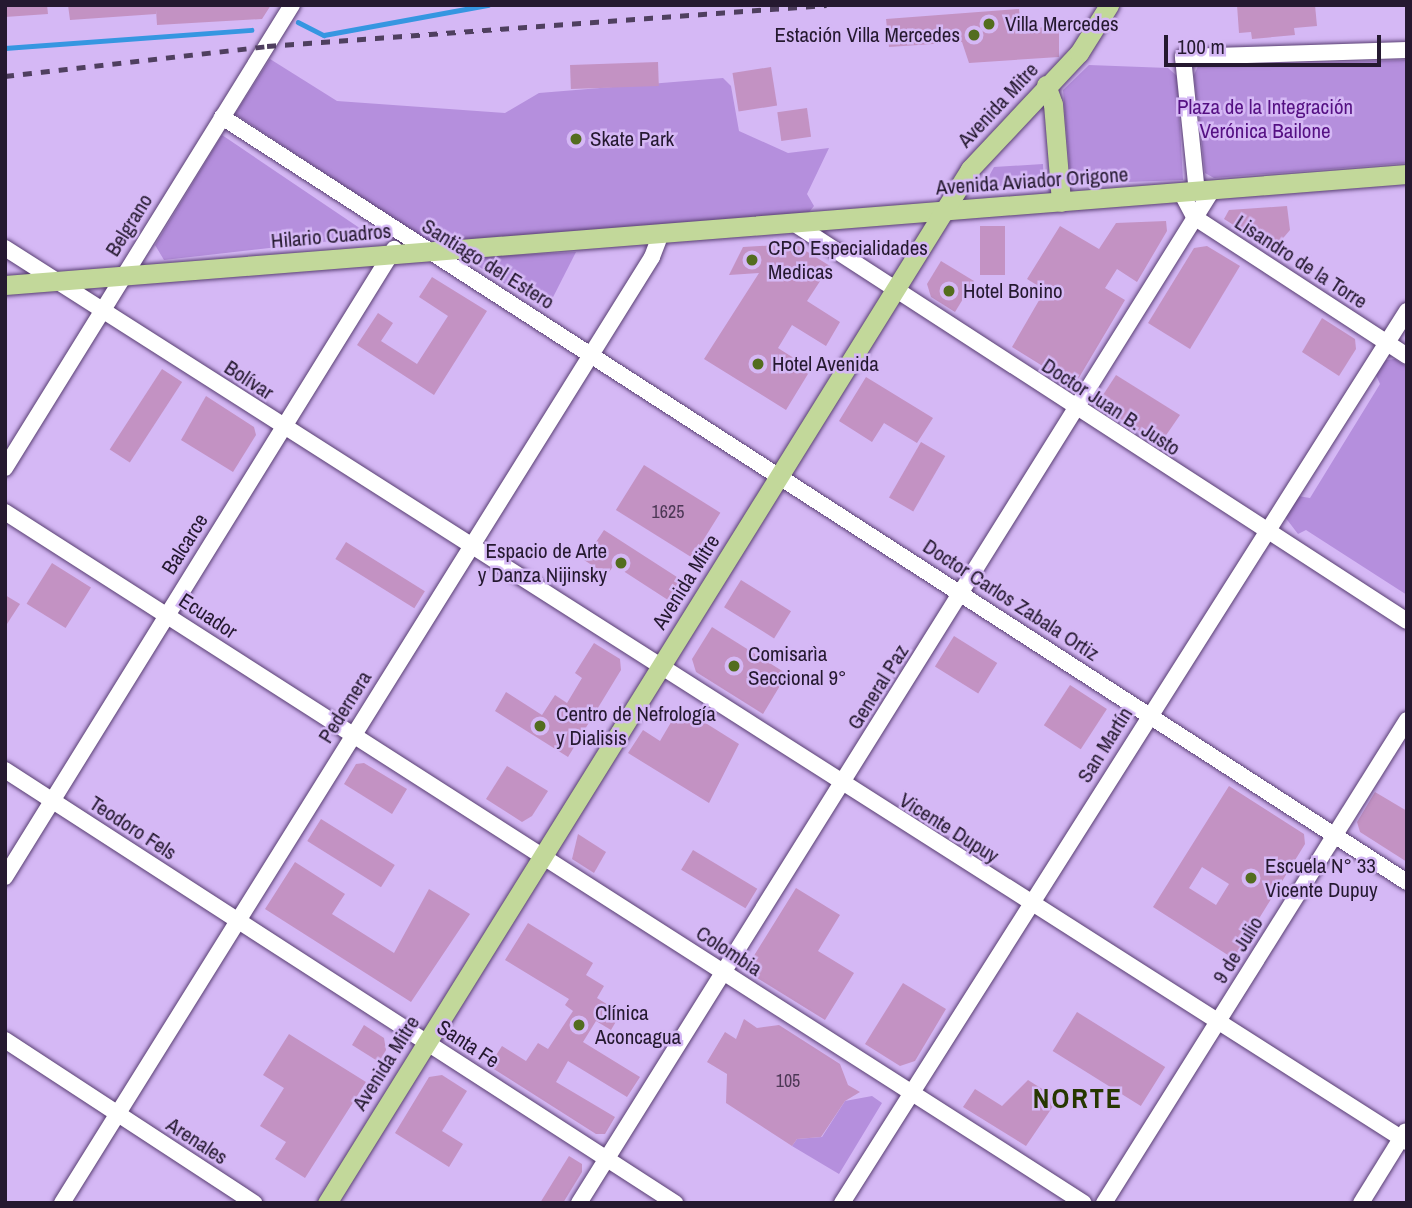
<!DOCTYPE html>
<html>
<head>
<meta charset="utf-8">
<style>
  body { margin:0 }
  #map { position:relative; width:1412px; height:1208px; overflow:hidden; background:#d5b8f5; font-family:"Archivo Narrow",sans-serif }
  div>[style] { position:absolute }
  .green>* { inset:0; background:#b58fdd }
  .stream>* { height:4.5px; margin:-2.25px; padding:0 2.25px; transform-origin:2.25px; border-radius:2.25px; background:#3696e1 }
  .building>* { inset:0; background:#c392c3; transform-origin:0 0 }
  .roads { filter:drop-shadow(0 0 2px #583e72) drop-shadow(0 0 2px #583e72) }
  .minor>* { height:16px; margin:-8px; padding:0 8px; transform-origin:8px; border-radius:8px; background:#fff }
  .major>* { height:19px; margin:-9.5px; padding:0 9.5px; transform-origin:9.5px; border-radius:9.5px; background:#c2d89a }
  .rail>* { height:4.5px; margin-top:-2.25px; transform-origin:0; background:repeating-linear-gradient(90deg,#4f3f5f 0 9px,transparent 0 18px) }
  .dots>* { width:19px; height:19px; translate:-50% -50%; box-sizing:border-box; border:4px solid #d5b8f5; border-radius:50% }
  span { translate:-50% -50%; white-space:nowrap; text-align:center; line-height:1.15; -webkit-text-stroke:5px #d5b8f5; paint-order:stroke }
  .number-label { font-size:18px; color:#4c3755 }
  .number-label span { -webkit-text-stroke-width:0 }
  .poi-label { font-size:21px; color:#251930 }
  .left { translate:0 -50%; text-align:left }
  .right { translate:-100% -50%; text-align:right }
  .street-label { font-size:21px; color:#251930 }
  .park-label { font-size:21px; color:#551083 }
  .district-label { font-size:28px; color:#273700; font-weight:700; letter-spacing:2px }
  .frame { position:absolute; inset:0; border:7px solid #251930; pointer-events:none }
  .scale { position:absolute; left:1164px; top:35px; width:217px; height:32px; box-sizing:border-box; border:4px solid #251930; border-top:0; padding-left:9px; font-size:21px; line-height:24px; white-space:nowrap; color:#251930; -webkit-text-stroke:5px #d5b8f5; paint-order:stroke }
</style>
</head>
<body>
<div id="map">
  <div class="green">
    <i style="clip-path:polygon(270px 59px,337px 101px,505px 113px,539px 93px,723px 78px,731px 86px,739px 131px,788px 153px,829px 148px,807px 194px,814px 206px,806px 216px,434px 245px,235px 114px)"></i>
    <i style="clip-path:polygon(1407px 60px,1407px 163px,1214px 178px,1205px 173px,1194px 75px,1198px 66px)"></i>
    <i style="clip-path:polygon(1089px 65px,1168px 68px,1177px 76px,1183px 180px,1071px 184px,1063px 90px)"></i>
    <i style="clip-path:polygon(222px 135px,364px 231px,367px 237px,164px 260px,155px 245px)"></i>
    <i style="clip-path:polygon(1043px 164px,1044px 184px,982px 189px,994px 167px)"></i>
    <i style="clip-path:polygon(576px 252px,546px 311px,472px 262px,476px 257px)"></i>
    <i style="clip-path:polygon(1395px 359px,1407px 367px,1407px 595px,1306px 530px,1298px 534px,1285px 517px,1298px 496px,1310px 498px,1380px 384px,1376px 375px,1386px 360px)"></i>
    <i style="clip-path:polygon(872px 1096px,882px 1103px,839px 1174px,792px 1146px,797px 1139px,822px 1137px,845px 1101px)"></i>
  </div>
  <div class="stream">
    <i style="left:298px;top:22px;width:29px;rotate:27deg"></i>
    <i style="left:324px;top:35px;width:167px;rotate:-10.4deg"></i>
    <i style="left:5px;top:48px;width:247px;rotate:-4.2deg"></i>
  </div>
  <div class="building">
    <i style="clip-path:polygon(5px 5px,47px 5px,48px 14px,5px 17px)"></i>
    <i style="clip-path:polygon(68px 5px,271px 5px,262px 19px,157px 25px,156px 10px,156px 14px,70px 20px)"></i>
    <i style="clip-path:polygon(1237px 5px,1315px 5px,1317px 26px,1294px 28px,1295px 35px,1252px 39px,1251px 32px,1239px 33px)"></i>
    <i style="clip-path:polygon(1019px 9px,1021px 29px,1059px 26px,1059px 57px,969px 63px,962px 42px,889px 47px,886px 19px)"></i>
    <i style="left:658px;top:62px;width:24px;height:88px;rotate:88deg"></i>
    <i style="left:771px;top:67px;width:39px;height:39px;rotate:81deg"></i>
    <i style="left:807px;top:108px;width:29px;height:30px;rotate:82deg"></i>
    <i style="clip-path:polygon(1287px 206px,1290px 230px,1273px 250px,1224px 219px,1229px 210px)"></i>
    <i style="clip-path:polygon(1166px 221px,1167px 231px,1137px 282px,1117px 269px,1105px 288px,1125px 300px,1077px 381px,1070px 383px,1012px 347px,1045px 290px,1027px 279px,1060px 226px,1099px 249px,1116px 223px)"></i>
    <i style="left:980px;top:226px;width:25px;height:49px"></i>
    <i style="clip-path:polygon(795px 244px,830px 266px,807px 301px,840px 322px,826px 346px,792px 325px,778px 348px,811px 369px,786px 410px,704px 359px,759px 273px,729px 275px,743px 247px)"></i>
    <i style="clip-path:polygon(1207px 246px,1240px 266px,1190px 349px,1148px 323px,1194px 248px)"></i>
    <i style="clip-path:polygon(941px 261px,974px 281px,955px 312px,931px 297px,927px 284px)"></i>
    <i style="clip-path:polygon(432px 277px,487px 311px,434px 395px,357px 345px,378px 313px,393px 323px,381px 341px,417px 364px,448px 316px,419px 297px)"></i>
    <i style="clip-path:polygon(1322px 318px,1355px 339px,1356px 349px,1339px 376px,1302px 352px)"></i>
    <i style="left:162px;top:369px;width:24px;height:96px;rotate:33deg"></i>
    <i style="clip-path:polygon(1116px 375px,1180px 415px,1160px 444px,1105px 409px,1103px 395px)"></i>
    <i style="clip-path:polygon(866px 377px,933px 418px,917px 443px,884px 423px,872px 442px,839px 421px)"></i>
    <i style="clip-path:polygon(206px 396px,254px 427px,256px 435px,233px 472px,181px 440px)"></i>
    <i style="left:921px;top:442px;width:28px;height:64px;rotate:30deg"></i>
    <i style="left:644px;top:465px;width:90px;height:53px;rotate:32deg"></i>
    <i style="clip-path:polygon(604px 530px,680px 579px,668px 600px,614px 565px,607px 575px,584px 560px)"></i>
    <i style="left:346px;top:542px;width:93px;height:20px;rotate:32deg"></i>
    <i style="left:52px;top:563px;width:46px;height:48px;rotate:32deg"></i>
    <i style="left:741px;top:580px;width:59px;height:32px;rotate:32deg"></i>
    <i style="clip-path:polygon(5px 595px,20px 604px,5px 627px)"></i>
    <i style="clip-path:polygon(712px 627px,787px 674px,763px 714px,696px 672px,692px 659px)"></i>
    <i style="left:954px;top:636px;width:51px;height:36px;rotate:32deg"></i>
    <i style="clip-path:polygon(594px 643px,620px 659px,621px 670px,568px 757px,495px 711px,506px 692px,542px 715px,555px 695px,567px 703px,582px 678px,575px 673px)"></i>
    <i style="left:1070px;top:685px;width:44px;height:48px;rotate:33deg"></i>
    <i style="clip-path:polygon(680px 707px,739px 744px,709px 803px,628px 753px,643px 730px,660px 741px)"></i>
    <i style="clip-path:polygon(364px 763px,407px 789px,392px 814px,344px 784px,356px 764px)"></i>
    <i style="clip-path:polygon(507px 766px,548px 791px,532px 816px,522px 822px,486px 799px)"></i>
    <i style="clip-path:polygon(evenodd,1229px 786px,1304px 834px,1305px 844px,1234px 959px,1153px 907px,1229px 786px,1202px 867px,1229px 884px,1216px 905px,1189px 888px,1202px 867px)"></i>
    <i style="clip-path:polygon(1375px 792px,1407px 811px,1407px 862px,1360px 832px,1357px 822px)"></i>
    <i style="left:321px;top:819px;width:87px;height:26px;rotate:32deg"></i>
    <i style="clip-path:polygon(578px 834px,606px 852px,594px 873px,572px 859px)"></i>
    <i style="left:693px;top:850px;width:75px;height:23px;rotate:31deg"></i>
    <i style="clip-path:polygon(295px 862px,345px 894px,332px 914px,394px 953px,429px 889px,470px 914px,411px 1002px,265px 909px)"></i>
    <i style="clip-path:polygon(796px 888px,840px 915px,818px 951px,854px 973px,825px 1020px,754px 976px,750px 962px)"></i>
    <i style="clip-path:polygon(528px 923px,593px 963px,586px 975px,604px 986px,597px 998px,621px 1013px,611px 1030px,596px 1021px,583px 1042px,640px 1077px,627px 1097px,568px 1061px,556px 1082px,615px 1117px,605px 1134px,596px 1134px,489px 1066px,502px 1046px,526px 1061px,538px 1043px,548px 1049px,573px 1011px,565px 1005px,569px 999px,505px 960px)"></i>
    <i style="clip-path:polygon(903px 983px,946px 1009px,915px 1061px,900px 1066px,865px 1044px)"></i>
    <i style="left:1077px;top:1012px;width:104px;height:46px;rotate:32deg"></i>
    <i style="clip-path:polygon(744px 1019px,757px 1028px,779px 1025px,840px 1064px,848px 1085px,860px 1092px,845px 1101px,821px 1137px,797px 1139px,792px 1146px,726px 1103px,727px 1074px,707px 1062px,725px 1032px,736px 1039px)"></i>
    <i style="clip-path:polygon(364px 1025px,384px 1038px,386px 1050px,379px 1062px,352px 1045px)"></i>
    <i style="clip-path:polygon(289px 1034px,366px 1082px,305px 1178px,275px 1159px,286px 1142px,260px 1126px,284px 1088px,263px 1075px)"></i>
    <i style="clip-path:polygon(442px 1075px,467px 1091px,442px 1131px,463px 1144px,449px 1167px,395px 1133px,429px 1077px)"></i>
    <i style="clip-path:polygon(1028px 1080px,1058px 1099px,1026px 1146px,963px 1107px,975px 1089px,1002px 1106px)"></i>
    <i style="clip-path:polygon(569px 1156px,582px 1164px,582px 1172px,563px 1203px,540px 1203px)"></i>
  </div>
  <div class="roads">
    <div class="minor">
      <i style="left:222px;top:117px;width:1410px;rotate:32.85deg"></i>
      <i style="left:1197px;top:193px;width:137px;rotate:-95.9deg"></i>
      <i style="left:1183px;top:57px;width:224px;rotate:-1.8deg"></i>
      <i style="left:1182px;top:194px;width:26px;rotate:62deg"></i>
      <i style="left:1194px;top:217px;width:254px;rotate:33.1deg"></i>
      <i style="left:795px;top:224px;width:729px;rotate:32.97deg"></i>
      <i style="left:5px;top:248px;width:1663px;rotate:32.52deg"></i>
      <i style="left:5px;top:468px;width:545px;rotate:-58.21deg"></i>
      <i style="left:5px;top:512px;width:1281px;rotate:32.64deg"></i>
      <i style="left:5px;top:770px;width:798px;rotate:32.87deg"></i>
      <i style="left:5px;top:877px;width:739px;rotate:-58.22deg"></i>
      <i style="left:5px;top:1040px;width:298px;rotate:33.2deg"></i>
      <i style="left:62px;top:1203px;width:1115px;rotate:-58.05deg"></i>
      <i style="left:652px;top:257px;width:26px;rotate:-69deg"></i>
      <i style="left:579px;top:1203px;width:1192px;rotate:-57.99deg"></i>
      <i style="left:842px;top:1203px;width:1056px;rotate:-57.65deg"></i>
      <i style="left:1104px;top:1203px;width:570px;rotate:-57.9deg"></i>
      <i style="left:1361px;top:1203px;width:84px;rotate:-58.2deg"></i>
    </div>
    <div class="major">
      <i style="left:1046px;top:85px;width:20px;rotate:70deg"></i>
      <i style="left:1053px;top:104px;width:98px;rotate:85.3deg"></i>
      <i style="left:5px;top:285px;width:1406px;rotate:-4.53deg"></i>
      <i style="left:327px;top:1203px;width:1218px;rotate:-58.12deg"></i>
      <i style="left:970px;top:169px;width:159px;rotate:-46.8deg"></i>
      <i style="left:1079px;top:53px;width:57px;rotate:-58deg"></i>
    </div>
  </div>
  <div class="rail">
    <i style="left:5px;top:76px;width:264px;rotate:-6.5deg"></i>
    <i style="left:267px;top:46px;width:561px;rotate:-4.19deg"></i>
  </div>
  <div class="dots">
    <i style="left:989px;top:24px;background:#536d1f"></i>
    <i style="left:974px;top:35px;background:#536d1f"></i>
    <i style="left:576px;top:139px;background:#536d1f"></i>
    <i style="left:752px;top:260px;background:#536d1f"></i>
    <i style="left:949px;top:291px;background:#536d1f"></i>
    <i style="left:758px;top:364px;background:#536d1f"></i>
    <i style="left:621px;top:563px;background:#536d1f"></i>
    <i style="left:734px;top:666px;background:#536d1f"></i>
    <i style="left:540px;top:726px;background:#536d1f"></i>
    <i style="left:1251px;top:878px;background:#536d1f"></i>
    <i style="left:579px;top:1025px;background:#536d1f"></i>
  </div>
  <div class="number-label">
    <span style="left:668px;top:512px">1625</span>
    <span style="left:788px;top:1081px">105</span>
  </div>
  <div class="poi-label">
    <span class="left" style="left:1005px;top:24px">Villa Mercedes</span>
    <span class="right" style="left:960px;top:35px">Estación Villa Mercedes</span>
    <span class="left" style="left:590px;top:139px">Skate Park</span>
    <span class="left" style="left:768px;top:260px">CPO Especialidades<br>Medicas</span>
    <span class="left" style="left:963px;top:291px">Hotel Bonino</span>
    <span class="left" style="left:772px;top:364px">Hotel Avenida</span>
    <span class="right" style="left:607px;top:563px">Espacio de Arte<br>y Danza Nijinsky</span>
    <span class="left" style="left:748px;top:666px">Comisarìa<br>Seccional 9°</span>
    <span class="left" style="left:556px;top:726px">Centro de Nefrología<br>y Dialisis</span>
    <span class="left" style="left:1265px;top:878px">Escuela N° 33<br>Vicente Dupuy</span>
    <span class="left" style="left:595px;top:1025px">Clínica<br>Aconcagua</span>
  </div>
  <div class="street-label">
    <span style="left:998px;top:105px;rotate:-47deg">Avenida Mitre</span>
    <span style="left:1032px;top:181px;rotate:-4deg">Avenida Aviador Origone</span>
    <span style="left:129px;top:225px;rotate:-58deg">Belgrano</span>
    <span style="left:331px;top:236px;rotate:-5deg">Hilario Cuadros</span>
    <span style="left:1301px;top:262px;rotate:33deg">Lisandro de la Torre</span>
    <span style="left:488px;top:264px;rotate:32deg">Santiago del Estero</span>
    <span style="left:249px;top:380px;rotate:33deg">Bolívar</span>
    <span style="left:1111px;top:407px;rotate:33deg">Doctor Juan B. Justo</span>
    <span style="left:185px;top:544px;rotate:-58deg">Balcarce</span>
    <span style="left:686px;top:582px;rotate:-58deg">Avenida Mitre</span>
    <span style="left:1011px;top:600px;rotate:33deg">Doctor Carlos Zabala Ortiz</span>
    <span style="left:208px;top:616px;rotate:33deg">Ecuador</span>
    <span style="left:878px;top:687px;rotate:-58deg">General Paz</span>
    <span style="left:345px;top:707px;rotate:-58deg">Pedernera</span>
    <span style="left:1105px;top:745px;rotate:-58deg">San Martín</span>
    <span style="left:133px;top:828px;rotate:33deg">Teodoro Fels</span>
    <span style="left:949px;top:828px;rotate:32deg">Vicente Dupuy</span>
    <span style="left:1238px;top:950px;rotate:-58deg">9 de Julio</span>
    <span style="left:729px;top:951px;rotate:33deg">Colombia</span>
    <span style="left:468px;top:1044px;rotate:33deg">Santa Fe</span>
    <span style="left:386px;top:1063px;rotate:-58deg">Avenida Mitre</span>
    <span style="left:197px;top:1141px;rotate:33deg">Arenales</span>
  </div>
  <div class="park-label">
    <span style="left:1265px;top:119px">Plaza de la Integración<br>Verónica Bailone</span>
  </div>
  <div class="district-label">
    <span style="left:1078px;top:1098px">NORTE</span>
  </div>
  <div class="frame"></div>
  <div class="scale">100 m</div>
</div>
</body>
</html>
